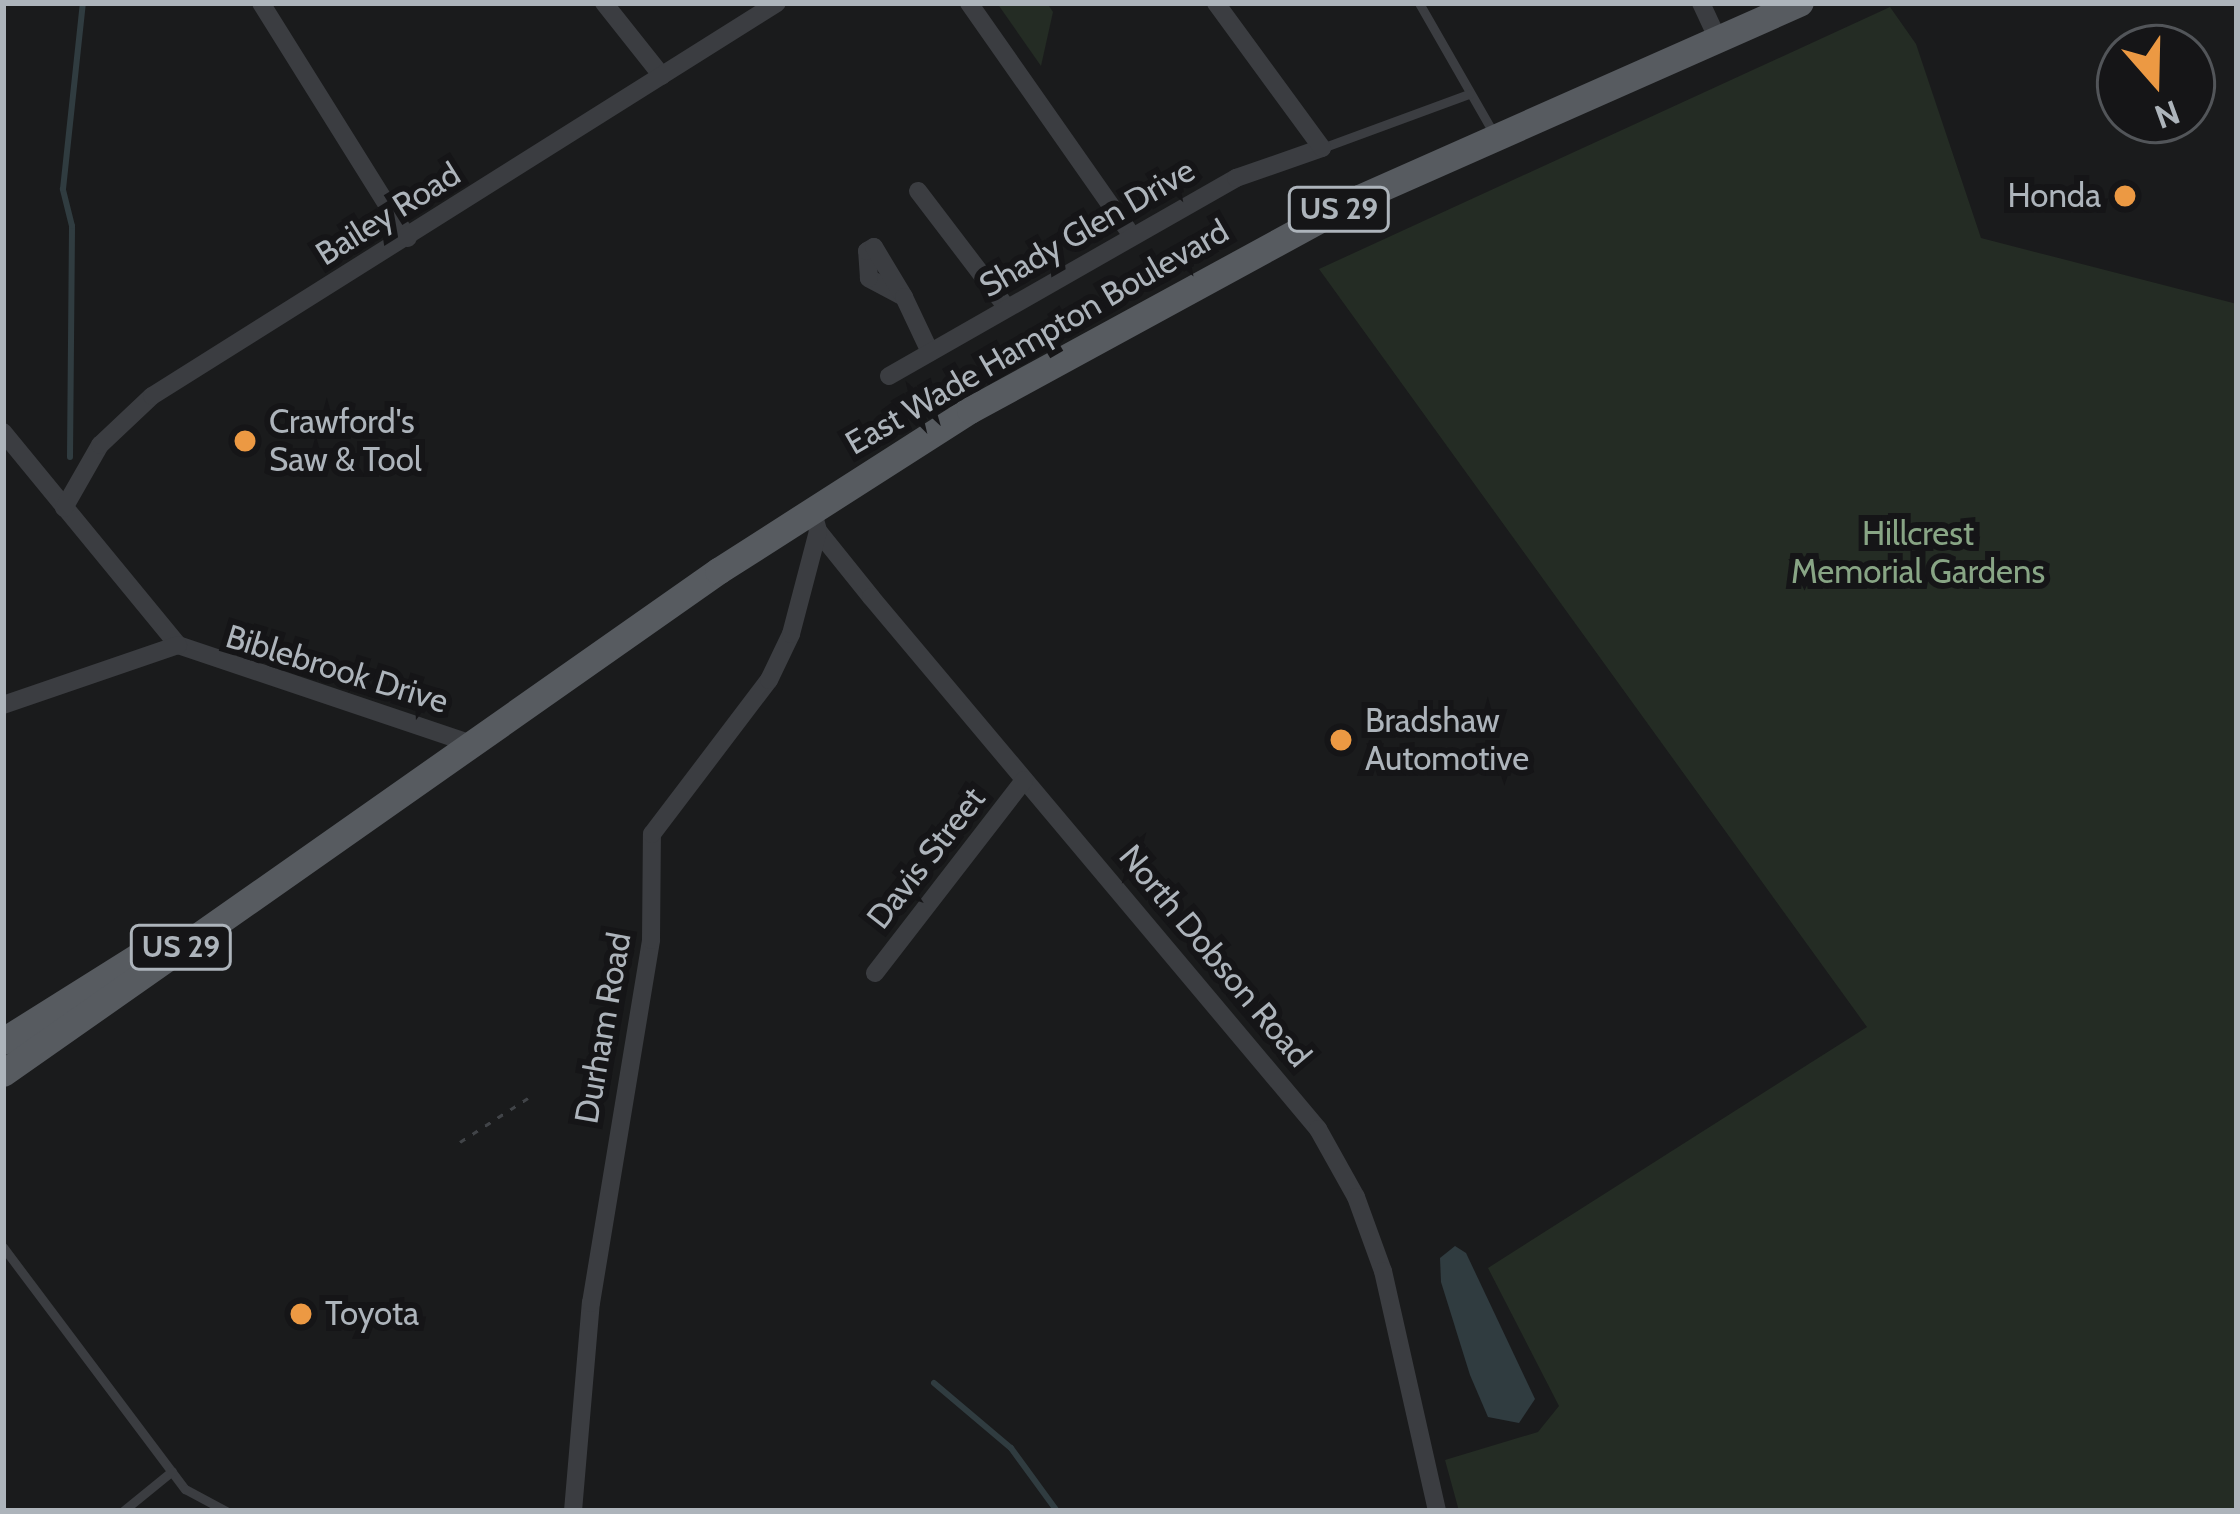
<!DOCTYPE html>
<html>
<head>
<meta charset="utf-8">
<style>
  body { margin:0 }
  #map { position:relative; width:2240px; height:1514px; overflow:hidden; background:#1a1b1c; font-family:Cabin,sans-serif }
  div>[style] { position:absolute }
  .green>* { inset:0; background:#242c24 }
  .water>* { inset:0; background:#303c40 }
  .stream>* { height:6px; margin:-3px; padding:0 3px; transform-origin:3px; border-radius:3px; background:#303c40 }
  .path>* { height:3px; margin-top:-1.5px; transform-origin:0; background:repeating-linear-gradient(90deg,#414448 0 6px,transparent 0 15px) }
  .lane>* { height:9px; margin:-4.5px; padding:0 4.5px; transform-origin:4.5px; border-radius:4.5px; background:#3b3d41 }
  .street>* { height:18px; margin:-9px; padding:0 9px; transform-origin:9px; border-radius:9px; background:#3b3d41 }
  .primary>* { height:27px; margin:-13.5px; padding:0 13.5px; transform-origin:13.5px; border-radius:13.5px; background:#575b60 }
  .dots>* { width:33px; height:33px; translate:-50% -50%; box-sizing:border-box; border:6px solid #151517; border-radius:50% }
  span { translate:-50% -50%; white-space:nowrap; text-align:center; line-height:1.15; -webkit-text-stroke:12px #151517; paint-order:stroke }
  .shield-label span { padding:3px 9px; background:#151517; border:3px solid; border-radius:9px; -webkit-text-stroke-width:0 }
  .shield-label { font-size:30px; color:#adb4bb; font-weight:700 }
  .poi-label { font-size:33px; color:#adb4bb }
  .right { translate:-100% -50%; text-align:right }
  .left { translate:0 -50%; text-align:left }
  .street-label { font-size:33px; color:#adb4bb }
  .park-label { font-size:33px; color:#88a585 }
  .frame { position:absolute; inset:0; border:6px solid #adb4bb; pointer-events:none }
  .north { position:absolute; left:2096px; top:24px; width:120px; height:120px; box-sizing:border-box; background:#151517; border:3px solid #525559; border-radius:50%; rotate:160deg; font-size:33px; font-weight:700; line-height:48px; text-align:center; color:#adb4bb }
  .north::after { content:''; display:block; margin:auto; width:42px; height:54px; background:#ec9943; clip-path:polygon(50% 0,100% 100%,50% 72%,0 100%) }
</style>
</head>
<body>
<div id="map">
  <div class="green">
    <i style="clip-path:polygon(997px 3px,1047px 3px,1053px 12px,1041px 66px)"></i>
    <i style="clip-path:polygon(1890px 7px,1916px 44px,1981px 238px,2237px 304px,2237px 1511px,1459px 1511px,1445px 1460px,1538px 1432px,1559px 1406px,1488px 1268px,1867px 1027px,1319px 269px)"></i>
  </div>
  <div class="water">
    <i style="clip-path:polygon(1455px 1246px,1466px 1253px,1535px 1399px,1519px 1423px,1488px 1417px,1470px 1375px,1441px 1282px,1440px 1258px)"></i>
  </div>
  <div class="stream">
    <i style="left:70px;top:457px;width:231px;rotate:-89.5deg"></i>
    <i style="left:72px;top:226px;width:38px;rotate:-104deg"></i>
    <i style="left:63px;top:189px;width:187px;rotate:-83.9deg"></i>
    <i style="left:934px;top:1383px;width:101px;rotate:40.2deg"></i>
    <i style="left:1011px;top:1448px;width:78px;rotate:53.9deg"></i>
  </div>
  <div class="path">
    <i style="left:460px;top:1142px;width:81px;rotate:-32.9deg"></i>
  </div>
  <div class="lane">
    <i style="left:1419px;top:3px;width:151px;rotate:60.2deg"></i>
    <i style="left:1322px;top:148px;width:157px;rotate:-20.2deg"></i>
    <i style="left:3px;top:1247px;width:303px;rotate:53.1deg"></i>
    <i style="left:185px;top:1489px;width:47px;rotate:28.2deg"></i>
    <i style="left:123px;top:1511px;width:63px;rotate:-39.2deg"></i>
  </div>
  <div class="street">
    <i style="left:261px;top:3px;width:277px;rotate:58deg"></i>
    <i style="left:604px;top:3px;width:93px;rotate:51.5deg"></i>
    <i style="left:969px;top:3px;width:284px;rotate:55deg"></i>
    <i style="left:1701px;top:3px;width:38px;rotate:65deg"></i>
    <i style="left:918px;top:191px;width:147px;rotate:52.7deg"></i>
    <i style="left:904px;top:297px;width:40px;rotate:-152deg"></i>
    <i style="left:869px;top:278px;width:27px;rotate:-94deg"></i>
    <i style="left:867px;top:251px;width:8px;rotate:-30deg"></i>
    <i style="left:874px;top:247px;width:58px;rotate:59deg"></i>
    <i style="left:904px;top:297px;width:61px;rotate:64.7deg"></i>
    <i style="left:889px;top:376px;width:400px;rotate:-29.7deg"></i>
    <i style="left:1236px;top:178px;width:91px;rotate:-19.2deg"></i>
    <i style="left:1322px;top:148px;width:180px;rotate:-126.2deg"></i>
    <i style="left:3px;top:432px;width:276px;rotate:50.6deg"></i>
    <i style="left:178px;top:645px;width:307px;rotate:18.6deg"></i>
    <i style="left:64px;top:508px;width:73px;rotate:-60.3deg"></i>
    <i style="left:100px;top:445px;width:71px;rotate:-43.3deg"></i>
    <i style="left:152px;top:396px;width:738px;rotate:-32.16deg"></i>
    <i style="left:813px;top:512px;width:20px;rotate:75deg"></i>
    <i style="left:818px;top:531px;width:85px;rotate:51.2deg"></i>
    <i style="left:871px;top:597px;width:695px;rotate:49.96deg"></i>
    <i style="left:1318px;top:1129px;width:78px;rotate:60.8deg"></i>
    <i style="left:1356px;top:1197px;width:79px;rotate:70deg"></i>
    <i style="left:1383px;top:1271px;width:246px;rotate:77.3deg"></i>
    <i style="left:3px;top:705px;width:185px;rotate:-18.9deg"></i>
    <i style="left:875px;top:973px;width:244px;rotate:-52.3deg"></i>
    <i style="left:573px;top:1511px;width:209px;rotate:-85.1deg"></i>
    <i style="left:591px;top:1303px;width:368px;rotate:-80.6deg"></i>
    <i style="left:651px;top:940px;width:106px;rotate:-89.5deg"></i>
    <i style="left:652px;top:834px;width:193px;rotate:-52.8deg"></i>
    <i style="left:769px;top:680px;width:51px;rotate:-64.4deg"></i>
    <i style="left:791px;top:634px;width:106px;rotate:-75.3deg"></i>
  </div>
  <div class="primary">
    <i style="left:3px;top:1041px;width:175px;rotate:-32.1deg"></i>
    <i style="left:3px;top:1073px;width:874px;rotate:-35.07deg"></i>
    <i style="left:718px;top:571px;width:299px;rotate:-32.6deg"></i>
    <i style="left:970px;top:410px;width:443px;rotate:-28.6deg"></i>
    <i style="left:1359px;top:198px;width:482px;rotate:-23.9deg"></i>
  </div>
  <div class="dots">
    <i style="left:2125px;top:196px;background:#ec9943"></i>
    <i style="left:245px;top:441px;background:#ec9943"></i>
    <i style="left:1341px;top:740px;background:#ec9943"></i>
    <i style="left:301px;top:1314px;background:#ec9943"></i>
  </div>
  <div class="shield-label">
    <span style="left:1339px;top:209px">US 29</span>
    <span style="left:181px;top:947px">US 29</span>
  </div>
  <div class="poi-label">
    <span class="right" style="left:2101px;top:196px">Honda</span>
    <span class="left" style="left:269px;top:441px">Crawford's<br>Saw &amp; Tool</span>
    <span class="left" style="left:1365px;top:740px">Bradshaw<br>Automotive</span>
    <span class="left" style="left:325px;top:1314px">Toyota</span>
  </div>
  <div class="street-label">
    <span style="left:388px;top:214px;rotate:-32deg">Bailey Road</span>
    <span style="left:1087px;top:228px;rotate:-30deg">Shady Glen Drive</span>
    <span style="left:1037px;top:337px;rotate:-30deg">East Wade Hampton Boulevard</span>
    <span style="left:337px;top:669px;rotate:17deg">Biblebrook Drive</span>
    <span style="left:926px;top:858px;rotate:-52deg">Davis Street</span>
    <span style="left:1215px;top:956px;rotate:50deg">North Dobson Road</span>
    <span style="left:603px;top:1028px;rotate:-80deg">Durham Road</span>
  </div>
  <div class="park-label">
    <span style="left:1918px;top:553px">Hillcrest<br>Memorial Gardens</span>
  </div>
  <div class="frame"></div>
  <div class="north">N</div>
</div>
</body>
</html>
